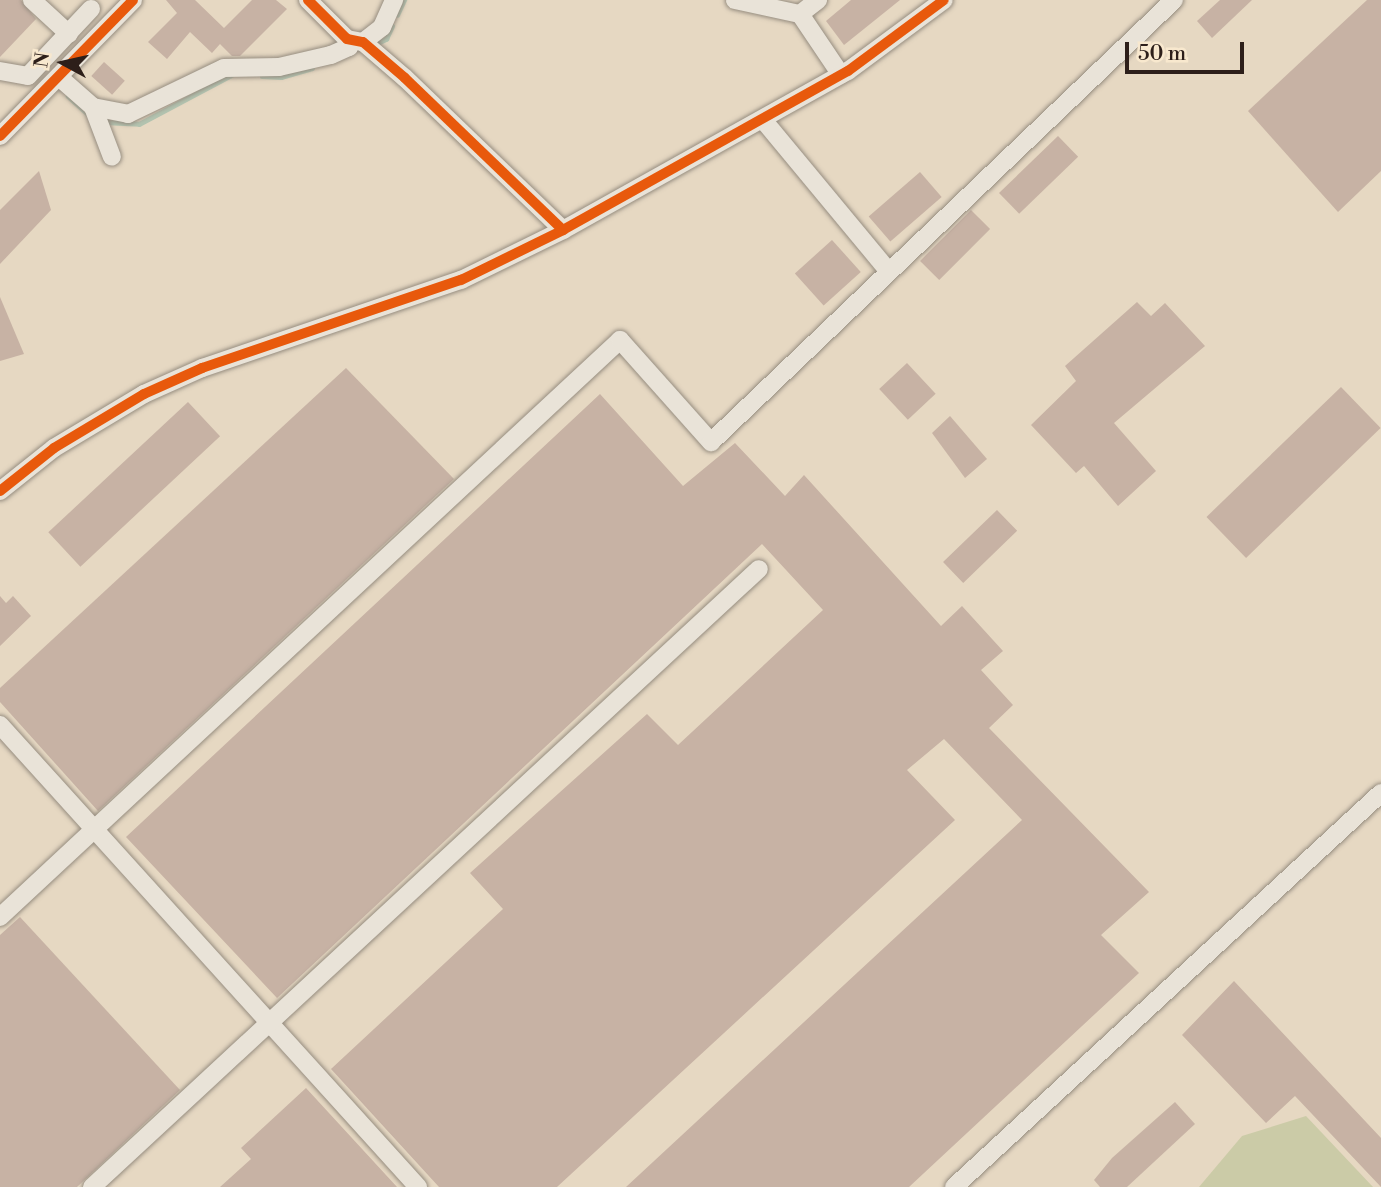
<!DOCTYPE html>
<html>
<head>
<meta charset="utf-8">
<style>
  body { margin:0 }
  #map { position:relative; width:1381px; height:1187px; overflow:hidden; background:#e6d8c2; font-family:"Libre Bodoni",serif }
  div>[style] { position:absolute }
  .green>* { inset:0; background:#cbcba7 }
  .stream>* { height:4.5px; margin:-2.25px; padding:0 2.25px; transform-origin:2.25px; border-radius:2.25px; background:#b3c4b0 }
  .building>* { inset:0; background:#c7b2a4; transform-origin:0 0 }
  .roads { filter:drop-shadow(0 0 2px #968d80) drop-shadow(0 0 2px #968d80) }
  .minor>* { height:18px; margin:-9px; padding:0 9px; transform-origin:9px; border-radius:9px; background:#e9e3d8 }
  .cycleway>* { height:10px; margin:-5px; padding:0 5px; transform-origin:5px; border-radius:5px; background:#e8590c }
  span { translate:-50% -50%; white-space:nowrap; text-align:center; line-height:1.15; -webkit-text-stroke:5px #f8e8ce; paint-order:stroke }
  .north { position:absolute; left:28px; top:28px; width:70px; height:70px; -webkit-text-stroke:5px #f8e8ce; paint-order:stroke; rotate:278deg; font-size:19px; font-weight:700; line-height:28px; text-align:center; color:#2d1f1a }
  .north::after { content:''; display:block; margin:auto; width:24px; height:32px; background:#2d1f1a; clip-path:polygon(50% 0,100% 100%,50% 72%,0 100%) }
  .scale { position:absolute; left:1125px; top:42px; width:119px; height:32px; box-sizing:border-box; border:4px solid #2d1f1a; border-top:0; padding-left:9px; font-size:21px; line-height:24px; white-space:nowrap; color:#2d1f1a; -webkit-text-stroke:5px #f8e8ce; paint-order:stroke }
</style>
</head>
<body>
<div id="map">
  <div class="green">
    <i style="clip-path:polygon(1306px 1116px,1373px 1187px,1199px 1187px,1242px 1136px)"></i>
  </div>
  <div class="stream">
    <i style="left:397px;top:15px;width:17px;rotate:-65deg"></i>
    <i style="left:372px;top:46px;width:16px;rotate:-27deg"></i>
    <i style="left:386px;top:39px;width:14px;rotate:-65deg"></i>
    <i style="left:262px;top:76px;width:19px;rotate:3deg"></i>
    <i style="left:281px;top:77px;width:32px;rotate:-16deg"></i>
    <i style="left:68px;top:96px;width:30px;rotate:42deg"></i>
    <i style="left:104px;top:122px;width:35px;rotate:3deg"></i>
    <i style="left:139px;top:124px;width:106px;rotate:-28deg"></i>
  </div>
  <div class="building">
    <i style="clip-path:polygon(0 0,21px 0,36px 19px,0 57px)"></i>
    <i style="clip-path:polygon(166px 0,195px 0,224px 28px,252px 0,276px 0,287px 9px,240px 56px,232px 56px,220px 44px,212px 53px,190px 32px,167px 59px,148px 42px,177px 13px)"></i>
    <i style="clip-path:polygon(851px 0,900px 0,844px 45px,826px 21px)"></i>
    <i style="clip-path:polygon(1220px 0,1252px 0,1212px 38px,1197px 21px)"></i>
    <i style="clip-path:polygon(1367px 0,1381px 0,1381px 171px,1338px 212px,1248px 111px)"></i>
    <i style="left:104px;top:62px;width:28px;height:19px;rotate:42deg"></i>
    <i style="left:1058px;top:136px;width:29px;height:82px;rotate:46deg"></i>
    <i style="clip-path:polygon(39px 171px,51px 210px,0 264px,0 210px)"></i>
    <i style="left:920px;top:172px;width:33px;height:68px;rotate:49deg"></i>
    <i style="left:971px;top:210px;width:27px;height:72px;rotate:45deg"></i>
    <i style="left:832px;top:240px;width:43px;height:50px;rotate:48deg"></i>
    <i style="clip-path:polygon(0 297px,24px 354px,0 361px)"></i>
    <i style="clip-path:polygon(1137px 302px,1151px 316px,1165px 303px,1205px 346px,1114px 423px,1156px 471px,1118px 506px,1084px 466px,1076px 473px,1031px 425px,1076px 381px,1065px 366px)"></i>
    <i style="left:907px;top:363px;width:42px;height:38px;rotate:47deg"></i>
    <i style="clip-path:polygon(346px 368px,454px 479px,98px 811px,0 702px,0 688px)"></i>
    <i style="left:1341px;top:387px;width:57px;height:187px;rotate:46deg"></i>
    <i style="clip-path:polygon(600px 394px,683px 486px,735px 443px,785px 496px,804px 475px,941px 626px,962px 606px,1003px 651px,981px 670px,1013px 705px,989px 728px,1149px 892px,1101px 935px,1139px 973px,909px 1187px,626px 1187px,1022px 820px,944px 739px,907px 770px,955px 820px,557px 1187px,439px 1187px,331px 1069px,503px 909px,470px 873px,647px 714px,678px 745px,823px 610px,762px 544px,277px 998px,126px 837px)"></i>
    <i style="left:188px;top:402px;width:47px;height:191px;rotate:47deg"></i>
    <i style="clip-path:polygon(950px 416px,987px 459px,965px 478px,932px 433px)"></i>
    <i style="left:997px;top:510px;width:29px;height:75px;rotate:46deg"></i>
    <i style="clip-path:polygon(0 596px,6px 603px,13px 596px,31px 616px,0 646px)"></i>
    <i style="clip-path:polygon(20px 917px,180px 1090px,77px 1187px,0 1187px,0 935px)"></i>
    <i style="clip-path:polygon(1234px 981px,1381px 1138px,1381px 1187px,1295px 1096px,1266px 1123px,1182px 1035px)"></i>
    <i style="clip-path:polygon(306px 1088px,397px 1187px,220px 1187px,251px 1159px,241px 1148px)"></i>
    <i style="clip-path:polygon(1175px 1102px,1195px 1124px,1127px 1187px,1100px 1187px,1094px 1180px,1112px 1158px)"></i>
  </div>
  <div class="roads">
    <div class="minor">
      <i style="left:32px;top:0;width:50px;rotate:42.6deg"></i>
      <i style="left:308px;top:0;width:55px;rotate:45deg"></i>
      <i style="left:347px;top:39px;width:16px;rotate:11deg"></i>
      <i style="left:363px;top:42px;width:55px;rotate:40.6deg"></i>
      <i style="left:405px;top:78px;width:219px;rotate:43.9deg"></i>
      <i style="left:735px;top:0;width:66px;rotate:12.2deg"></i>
      <i style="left:800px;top:14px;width:73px;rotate:56.1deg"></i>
      <i style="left:800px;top:14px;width:23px;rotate:-38deg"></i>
      <i style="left:363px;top:42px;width:24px;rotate:-38deg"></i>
      <i style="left:382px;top:27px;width:30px;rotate:-66deg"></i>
      <i style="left:0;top:71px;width:28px;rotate:10deg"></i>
      <i style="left:28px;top:76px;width:92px;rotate:-46.8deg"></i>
      <i style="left:60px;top:78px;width:44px;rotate:41.3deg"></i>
      <i style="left:93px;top:107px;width:36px;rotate:11deg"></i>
      <i style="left:128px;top:114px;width:106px;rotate:-25.6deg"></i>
      <i style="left:224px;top:68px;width:55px;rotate:-1deg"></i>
      <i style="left:279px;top:67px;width:53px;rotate:-13deg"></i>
      <i style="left:331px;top:55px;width:20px;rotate:-24deg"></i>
      <i style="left:349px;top:47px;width:7px;rotate:-82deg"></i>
      <i style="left:93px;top:107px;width:53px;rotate:69.2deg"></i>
      <i style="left:764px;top:121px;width:192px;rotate:50.3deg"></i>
      <i style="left:0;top:136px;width:190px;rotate:-45.6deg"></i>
      <i style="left:0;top:491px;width:69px;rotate:-38.5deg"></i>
      <i style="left:54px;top:448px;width:105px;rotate:-31deg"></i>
      <i style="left:144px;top:394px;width:64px;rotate:-24.1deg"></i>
      <i style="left:202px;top:368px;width:274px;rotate:-18.8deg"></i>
      <i style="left:461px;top:280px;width:114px;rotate:-26.1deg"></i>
      <i style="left:563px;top:230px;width:326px;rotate:-29.2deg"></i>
      <i style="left:848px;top:71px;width:119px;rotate:-36.5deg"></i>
      <i style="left:0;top:725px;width:623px;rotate:47.86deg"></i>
      <i style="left:0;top:917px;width:847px;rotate:-42.94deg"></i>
      <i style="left:620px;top:340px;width:137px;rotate:48.3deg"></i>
      <i style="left:711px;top:442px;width:640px;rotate:-43.67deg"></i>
      <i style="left:92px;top:1187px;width:909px;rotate:-42.82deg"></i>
      <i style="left:954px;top:1187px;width:581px;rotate:-42.7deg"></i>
    </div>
  </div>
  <div class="cycleway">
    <i style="left:308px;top:0;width:55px;rotate:45deg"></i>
    <i style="left:347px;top:39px;width:16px;rotate:11deg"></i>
    <i style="left:363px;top:42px;width:55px;rotate:40.6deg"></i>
    <i style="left:405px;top:78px;width:219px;rotate:43.9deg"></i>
    <i style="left:0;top:136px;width:190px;rotate:-45.6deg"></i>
    <i style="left:0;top:491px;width:69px;rotate:-38.5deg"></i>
    <i style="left:54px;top:448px;width:105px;rotate:-31deg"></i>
    <i style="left:144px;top:394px;width:64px;rotate:-24.1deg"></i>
    <i style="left:202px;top:368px;width:274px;rotate:-18.8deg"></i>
    <i style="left:461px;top:280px;width:114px;rotate:-26.1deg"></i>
    <i style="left:563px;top:230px;width:326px;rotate:-29.2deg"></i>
    <i style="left:848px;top:71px;width:119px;rotate:-36.5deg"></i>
  </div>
  <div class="north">N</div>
  <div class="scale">50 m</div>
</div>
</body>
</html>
